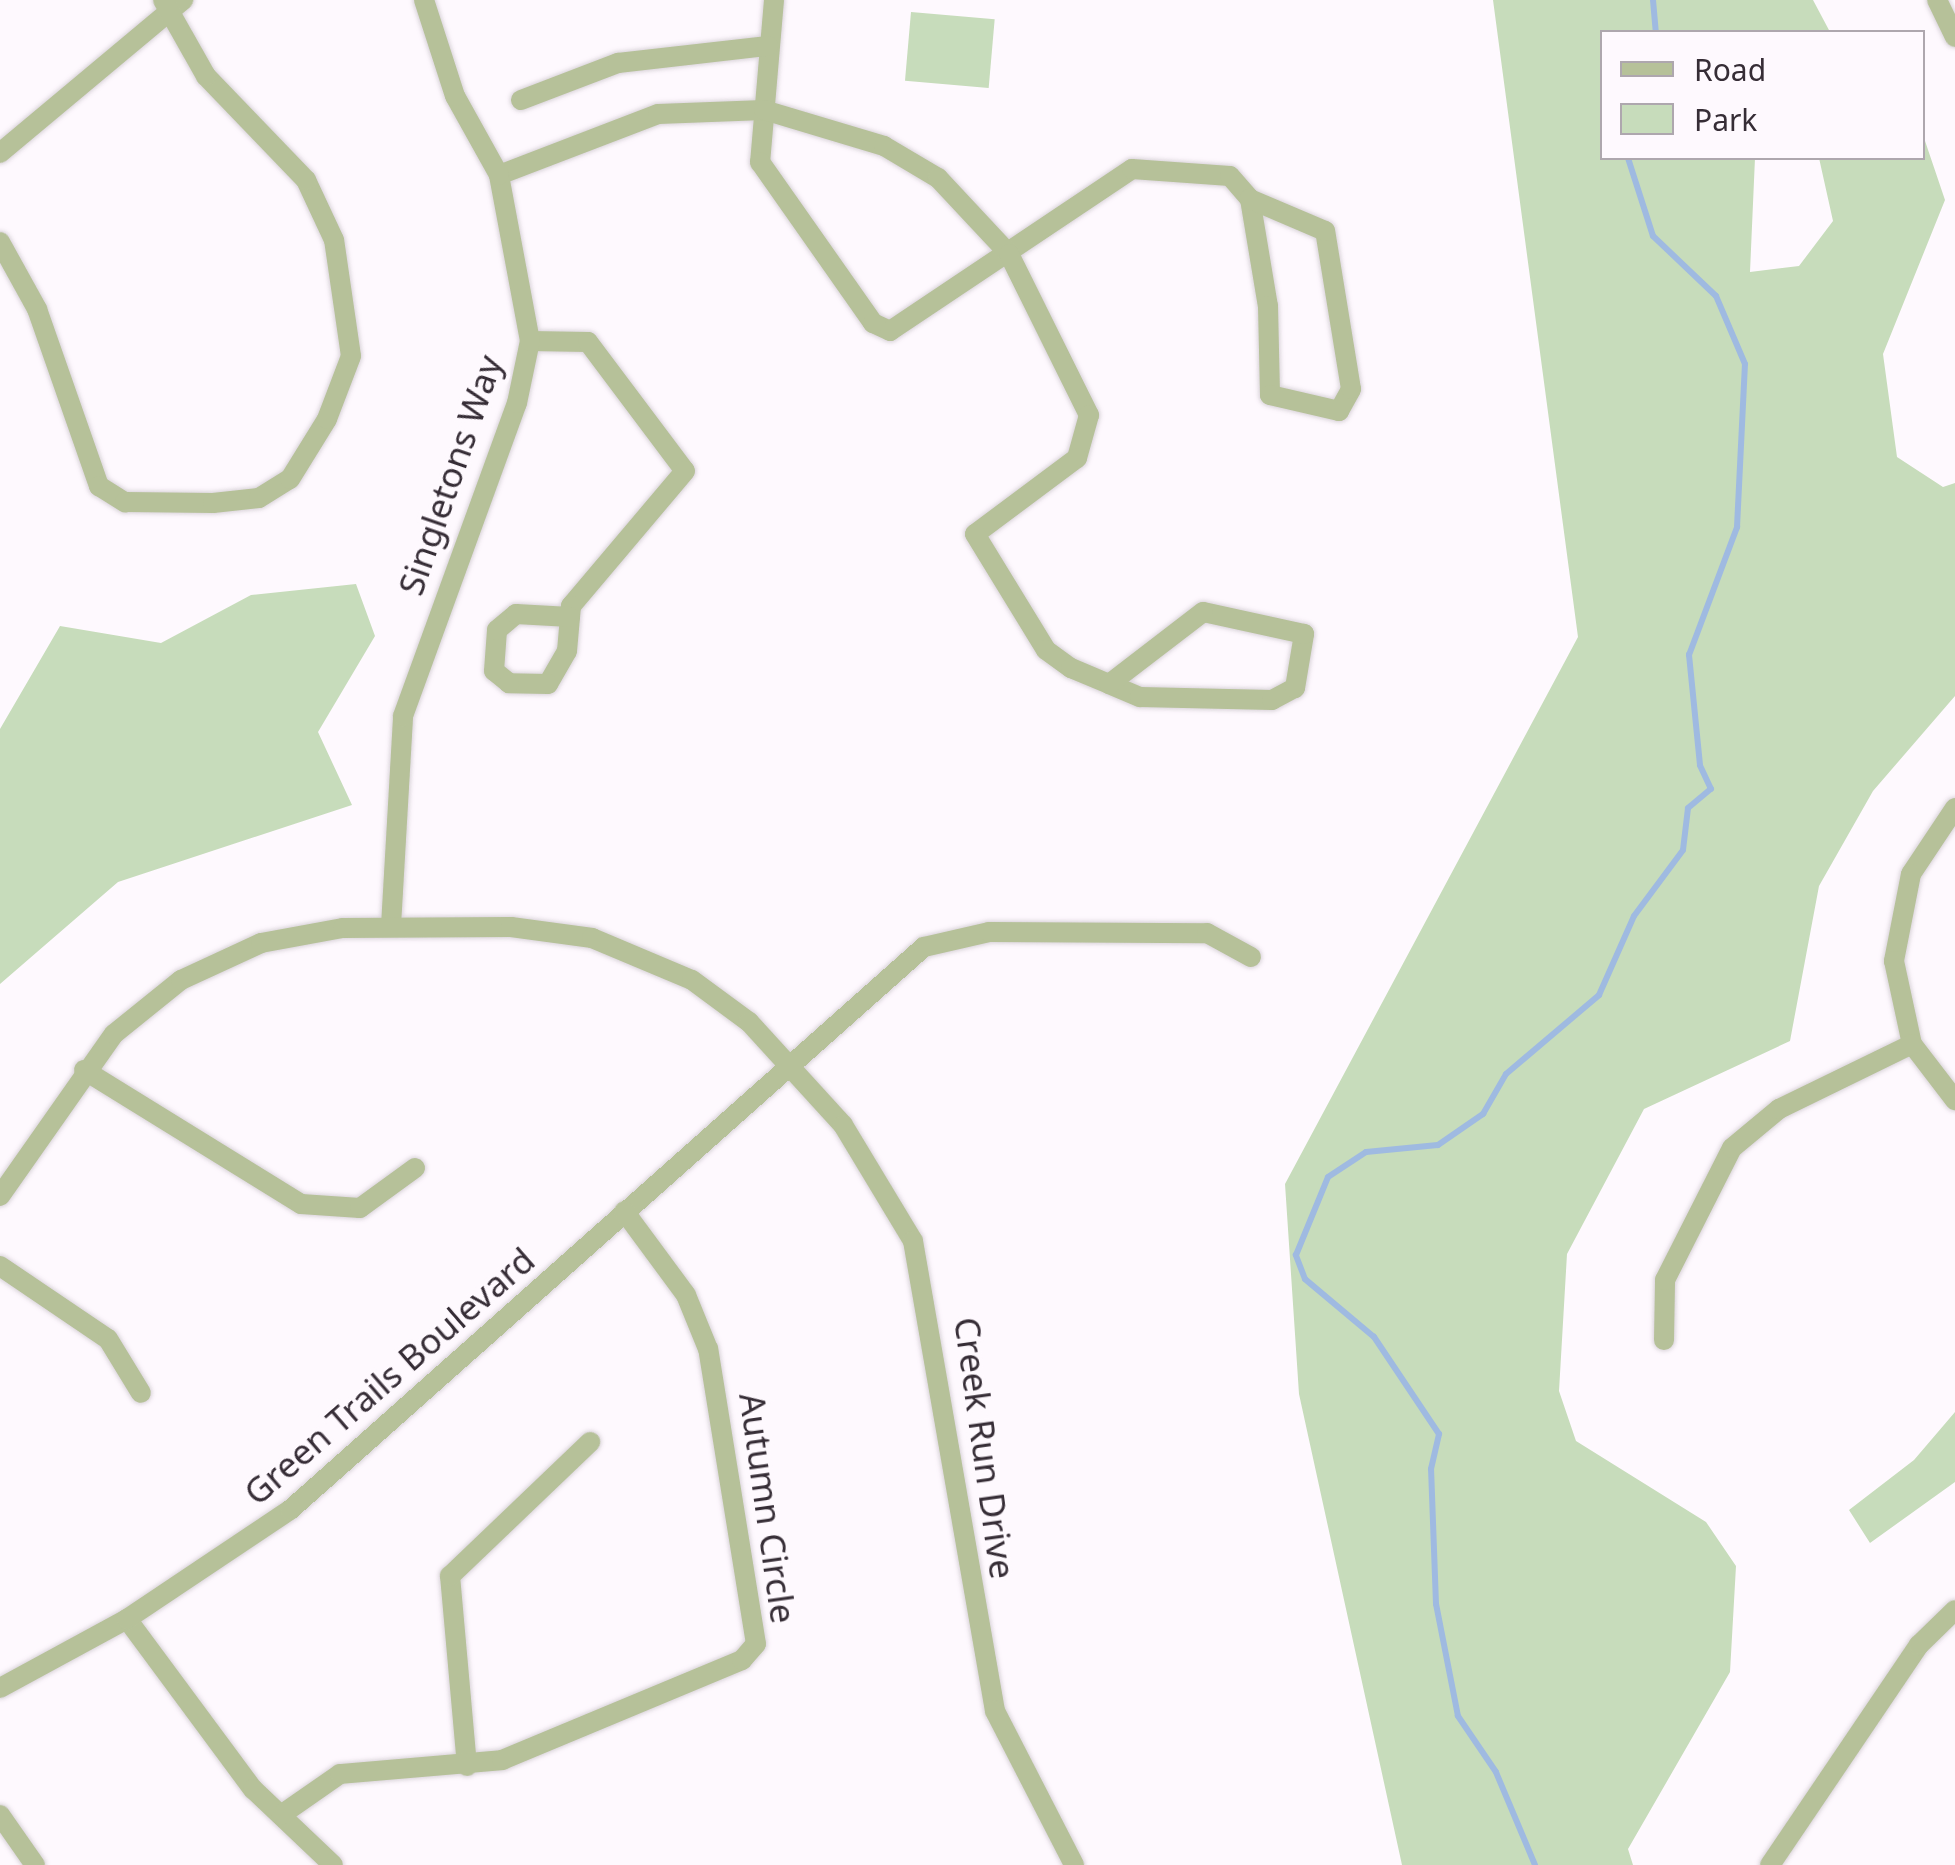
<!DOCTYPE html>
<html>
<head>
<meta charset="utf-8">
<style>
  body { margin:0 }
  #map { position:relative; width:1955px; height:1865px; overflow:hidden; background:#fef9fe; font-family:"Noto Sans",sans-serif }
  div>[style] { position:absolute }
  .green>* { inset:0; background:#c7dcbb; transform-origin:0 0 }
  .stream>* { height:6px; margin:-3px; padding:0 3px; transform-origin:3px; border-radius:3px; background:#9fbae1 }
  .roads { filter:drop-shadow(0 0 2px #dad4da) drop-shadow(0 0 2px #dad4da) }
  .minor>* { height:20px; margin:-10px; padding:0 10px; transform-origin:10px; border-radius:10px; background:#b6c199 }
  span { translate:-50% -50%; white-space:nowrap; text-align:center; line-height:1.15; -webkit-text-stroke:8px #fef9fe; paint-order:stroke }
  .street-label { font-size:35px; color:#362d36 }
  .legend { position:absolute; left:1600px; top:30px; width:325px; height:130px; box-sizing:border-box; background:#fef9fe; border:2px solid #aea7ae; margin:0; padding:12px 18px; list-style:none; font-size:30px; color:#362d36 }
  .legend li { display:flex; align-items:center; gap:20px; height:50px }
  .legend b { width:50px; border:2px solid #aea7ae }
</style>
</head>
<body>
<div id="map">
  <div class="green">
    <i style="clip-path:polygon(1493px 0,1813px 0,1830px 32px,1602px 32px,1602px 158px,1755px 158px,1750px 272px,1799px 266px,1833px 221px,1819px 158px,1922px 158px,1923px 135px,1945px 200px,1883px 354px,1897px 457px,1943px 487px,1955px 483px,1955px 696px,1873px 791px,1819px 886px,1790px 1041px,1644px 1109px,1567px 1254px,1559px 1391px,1576px 1441px,1706px 1522px,1736px 1566px,1730px 1672px,1628px 1849px,1633px 1865px,1402px 1865px,1299px 1394px,1285px 1184px,1578px 637px)"></i>
    <i style="left:911px;top:12px;width:84px;height:69px;rotate:5deg"></i>
    <i style="clip-path:polygon(356px 584px,375px 636px,318px 732px,352px 805px,118px 882px,0 984px,0 729px,60px 626px,161px 643px,251px 595px)"></i>
    <i style="clip-path:polygon(1955px 1412px,1955px 1482px,1870px 1543px,1849px 1510px,1914px 1460px)"></i>
  </div>
  <div class="stream">
    <i style="left:1653px;top:0;width:32px;rotate:85deg"></i>
    <i style="left:1535px;top:1865px;width:101px;rotate:-112.8deg"></i>
    <i style="left:1496px;top:1772px;width:68px;rotate:-124.2deg"></i>
    <i style="left:1458px;top:1716px;width:114px;rotate:-101.1deg"></i>
    <i style="left:1436px;top:1604px;width:135px;rotate:-92.1deg"></i>
    <i style="left:1431px;top:1469px;width:36px;rotate:-77deg"></i>
    <i style="left:1439px;top:1434px;width:117px;rotate:-123.8deg"></i>
    <i style="left:1374px;top:1337px;width:90px;rotate:-140deg"></i>
    <i style="left:1305px;top:1279px;width:26px;rotate:-111deg"></i>
    <i style="left:1296px;top:1255px;width:84px;rotate:-67.7deg"></i>
    <i style="left:1328px;top:1177px;width:45px;rotate:-33.3deg"></i>
    <i style="left:1366px;top:1152px;width:72px;rotate:-5.6deg"></i>
    <i style="left:1438px;top:1145px;width:55px;rotate:-34.6deg"></i>
    <i style="left:1483px;top:1114px;width:46px;rotate:-60.1deg"></i>
    <i style="left:1506px;top:1074px;width:122px;rotate:-40.3deg"></i>
    <i style="left:1599px;top:995px;width:86px;rotate:-66.1deg"></i>
    <i style="left:1634px;top:916px;width:82px;rotate:-53.4deg"></i>
    <i style="left:1683px;top:850px;width:42px;rotate:-83.2deg"></i>
    <i style="left:1688px;top:808px;width:30px;rotate:-40deg"></i>
    <i style="left:1711px;top:789px;width:26px;rotate:-115deg"></i>
    <i style="left:1700px;top:765px;width:111px;rotate:-95.7deg"></i>
    <i style="left:1689px;top:655px;width:137px;rotate:-69.4deg"></i>
    <i style="left:1737px;top:527px;width:163px;rotate:-87.2deg"></i>
    <i style="left:1745px;top:364px;width:74px;rotate:-113.1deg"></i>
    <i style="left:1716px;top:296px;width:87px;rotate:-136.4deg"></i>
    <i style="left:1653px;top:236px;width:82px;rotate:-107.8deg"></i>
  </div>
  <div class="roads">
    <div class="minor">
      <i style="left:774px;top:0;width:163px;rotate:94.9deg"></i>
      <i style="left:760px;top:162px;width:197px;rotate:54.9deg"></i>
      <i style="left:873px;top:323px;width:19px;rotate:25deg"></i>
      <i style="left:890px;top:331px;width:291px;rotate:-33.8deg"></i>
      <i style="left:1132px;top:169px;width:98px;rotate:4.1deg"></i>
      <i style="left:1230px;top:176px;width:30px;rotate:49deg"></i>
      <i style="left:1250px;top:199px;width:109px;rotate:80.5deg"></i>
      <i style="left:1268px;top:306px;width:89px;rotate:88.7deg"></i>
      <i style="left:1270px;top:395px;width:71px;rotate:13.1deg"></i>
      <i style="left:1339px;top:411px;width:25px;rotate:-61deg"></i>
      <i style="left:1351px;top:389px;width:160px;rotate:-99.3deg"></i>
      <i style="left:1325px;top:231px;width:82px;rotate:-156.9deg"></i>
      <i style="left:1937px;top:0;width:41px;rotate:64.1deg"></i>
      <i style="left:521px;top:100px;width:104px;rotate:-20.9deg"></i>
      <i style="left:618px;top:63px;width:151px;rotate:-6.5deg"></i>
      <i style="left:0;top:153px;width:239px;rotate:-39.9deg"></i>
      <i style="left:499px;top:175px;width:170px;rotate:-21deg"></i>
      <i style="left:658px;top:114px;width:106px;rotate:-2.2deg"></i>
      <i style="left:764px;top:110px;width:125px;rotate:16.7deg"></i>
      <i style="left:884px;top:146px;width:63px;rotate:30.7deg"></i>
      <i style="left:938px;top:178px;width:104px;rotate:46.9deg"></i>
      <i style="left:1009px;top:254px;width:180px;rotate:63.6deg"></i>
      <i style="left:1089px;top:415px;width:45px;rotate:105.6deg"></i>
      <i style="left:1077px;top:458px;width:127px;rotate:143.3deg"></i>
      <i style="left:975px;top:534px;width:136px;rotate:58.5deg"></i>
      <i style="left:1046px;top:650px;width:31px;rotate:36deg"></i>
      <i style="left:1071px;top:668px;width:41px;rotate:22.8deg"></i>
      <i style="left:1109px;top:684px;width:34px;rotate:23deg"></i>
      <i style="left:1140px;top:697px;width:132px;rotate:1.3deg"></i>
      <i style="left:1272px;top:700px;width:26px;rotate:-28deg"></i>
      <i style="left:1295px;top:688px;width:55px;rotate:-80.5deg"></i>
      <i style="left:1304px;top:634px;width:103px;rotate:-167.7deg"></i>
      <i style="left:1203px;top:612px;width:118px;rotate:142.5deg"></i>
      <i style="left:0;top:242px;width:77px;rotate:61.1deg"></i>
      <i style="left:37px;top:309px;width:188px;rotate:70.7deg"></i>
      <i style="left:99px;top:486px;width:31px;rotate:32deg"></i>
      <i style="left:125px;top:502px;width:88px;rotate:0.7deg"></i>
      <i style="left:213px;top:503px;width:46px;rotate:-6.2deg"></i>
      <i style="left:259px;top:498px;width:36px;rotate:-32deg"></i>
      <i style="left:290px;top:479px;width:70px;rotate:-58.3deg"></i>
      <i style="left:327px;top:419px;width:67px;rotate:-69.1deg"></i>
      <i style="left:351px;top:356px;width:117px;rotate:-98.3deg"></i>
      <i style="left:334px;top:240px;width:66px;rotate:-115deg"></i>
      <i style="left:306px;top:180px;width:144px;rotate:-133.9deg"></i>
      <i style="left:206px;top:76px;width:87px;rotate:-119.5deg"></i>
      <i style="left:530px;top:341px;width:58px;rotate:1deg"></i>
      <i style="left:588px;top:342px;width:161px;rotate:53.1deg"></i>
      <i style="left:685px;top:471px;width:177px;rotate:130.2deg"></i>
      <i style="left:571px;top:606px;width:45px;rotate:95.1deg"></i>
      <i style="left:567px;top:651px;width:38px;rotate:120deg"></i>
      <i style="left:548px;top:684px;width:39px;rotate:-179deg"></i>
      <i style="left:509px;top:683px;width:19px;rotate:-141deg"></i>
      <i style="left:494px;top:671px;width:41px;rotate:-85.8deg"></i>
      <i style="left:497px;top:630px;width:25px;rotate:-40deg"></i>
      <i style="left:516px;top:614px;width:54px;rotate:3.2deg"></i>
      <i style="left:1955px;top:808px;width:79px;rotate:123.7deg"></i>
      <i style="left:1911px;top:874px;width:89px;rotate:101.1deg"></i>
      <i style="left:1894px;top:961px;width:85px;rotate:77.8deg"></i>
      <i style="left:1912px;top:1044px;width:71px;rotate:52.5deg"></i>
      <i style="left:391px;top:926px;width:210px;rotate:-86.7deg"></i>
      <i style="left:403px;top:716px;width:333px;rotate:-70deg"></i>
      <i style="left:517px;top:403px;width:63px;rotate:-78.2deg"></i>
      <i style="left:530px;top:341px;width:169px;rotate:-100.6deg"></i>
      <i style="left:499px;top:175px;width:90px;rotate:-119.1deg"></i>
      <i style="left:455px;top:96px;width:101px;rotate:-107.9deg"></i>
      <i style="left:84px;top:1070px;width:255px;rotate:31.7deg"></i>
      <i style="left:301px;top:1204px;width:59px;rotate:3.9deg"></i>
      <i style="left:360px;top:1208px;width:68px;rotate:-36deg"></i>
      <i style="left:0;top:1196px;width:198px;rotate:-54.9deg"></i>
      <i style="left:114px;top:1034px;width:86px;rotate:-38.9deg"></i>
      <i style="left:181px;top:980px;width:88px;rotate:-24.8deg"></i>
      <i style="left:261px;top:943px;width:83px;rotate:-10.4deg"></i>
      <i style="left:343px;top:928px;width:168px;rotate:-0.3deg"></i>
      <i style="left:511px;top:927px;width:82px;rotate:7.7deg"></i>
      <i style="left:592px;top:938px;width:108px;rotate:22.8deg"></i>
      <i style="left:692px;top:980px;width:71px;rotate:36.4deg"></i>
      <i style="left:749px;top:1022px;width:139px;rotate:47.6deg"></i>
      <i style="left:843px;top:1125px;width:135px;rotate:58.9deg"></i>
      <i style="left:913px;top:1241px;width:477px;rotate:80.1deg"></i>
      <i style="left:995px;top:1711px;width:173px;rotate:62.8deg"></i>
      <i style="left:0;top:1266px;width:130px;rotate:34.1deg"></i>
      <i style="left:108px;top:1339px;width:63px;rotate:58.6deg"></i>
      <i style="left:1664px;top:1340px;width:60px;rotate:-89deg"></i>
      <i style="left:1665px;top:1280px;width:148px;rotate:-63.1deg"></i>
      <i style="left:1732px;top:1148px;width:61px;rotate:-39.7deg"></i>
      <i style="left:1779px;top:1109px;width:148px;rotate:-26deg"></i>
      <i style="left:127px;top:1619px;width:212px;rotate:53.5deg"></i>
      <i style="left:253px;top:1789px;width:110px;rotate:43.5deg"></i>
      <i style="left:0;top:1688px;width:145px;rotate:-28.5deg"></i>
      <i style="left:127px;top:1619px;width:196px;rotate:-33.8deg"></i>
      <i style="left:290px;top:1510px;width:848px;rotate:-41.61deg"></i>
      <i style="left:924px;top:947px;width:67px;rotate:-13deg"></i>
      <i style="left:989px;top:932px;width:218px;rotate:0.3deg"></i>
      <i style="left:1207px;top:933px;width:50px;rotate:28.6deg"></i>
      <i style="left:467px;top:1766px;width:191px;rotate:-95.1deg"></i>
      <i style="left:450px;top:1576px;width:194px;rotate:-43.7deg"></i>
      <i style="left:0;top:1815px;width:61px;rotate:55deg"></i>
      <i style="left:281px;top:1815px;width:72px;rotate:-34.8deg"></i>
      <i style="left:340px;top:1774px;width:163px;rotate:-4.9deg"></i>
      <i style="left:502px;top:1760px;width:260px;rotate:-22.6deg"></i>
      <i style="left:742px;top:1660px;width:21px;rotate:-49deg"></i>
      <i style="left:756px;top:1644px;width:299px;rotate:-99.2deg"></i>
      <i style="left:708px;top:1349px;width:58px;rotate:-112.2deg"></i>
      <i style="left:686px;top:1295px;width:104px;rotate:-126.4deg"></i>
      <i style="left:1770px;top:1865px;width:266px;rotate:-55.9deg"></i>
      <i style="left:1919px;top:1645px;width:50px;rotate:-44.2deg"></i>
    </div>
  </div>
  <div class="street-label">
    <span style="left:450px;top:475px;rotate:-71deg">Singletons Way</span>
    <span style="left:389px;top:1376px;rotate:-41deg">Green Trails Boulevard</span>
    <span style="left:985px;top:1448px;rotate:82deg">Creek Run Drive</span>
    <span style="left:768px;top:1508px;rotate:82deg">Autumn Circle</span>
  </div>
  <ul class="legend">
  <li><b style="height:12px;background:#b6c199"></b>Road</li>
  <li><b style="height:28px;background:#c7dcbb"></b>Park</li>
  </ul>
</div>
</body>
</html>
